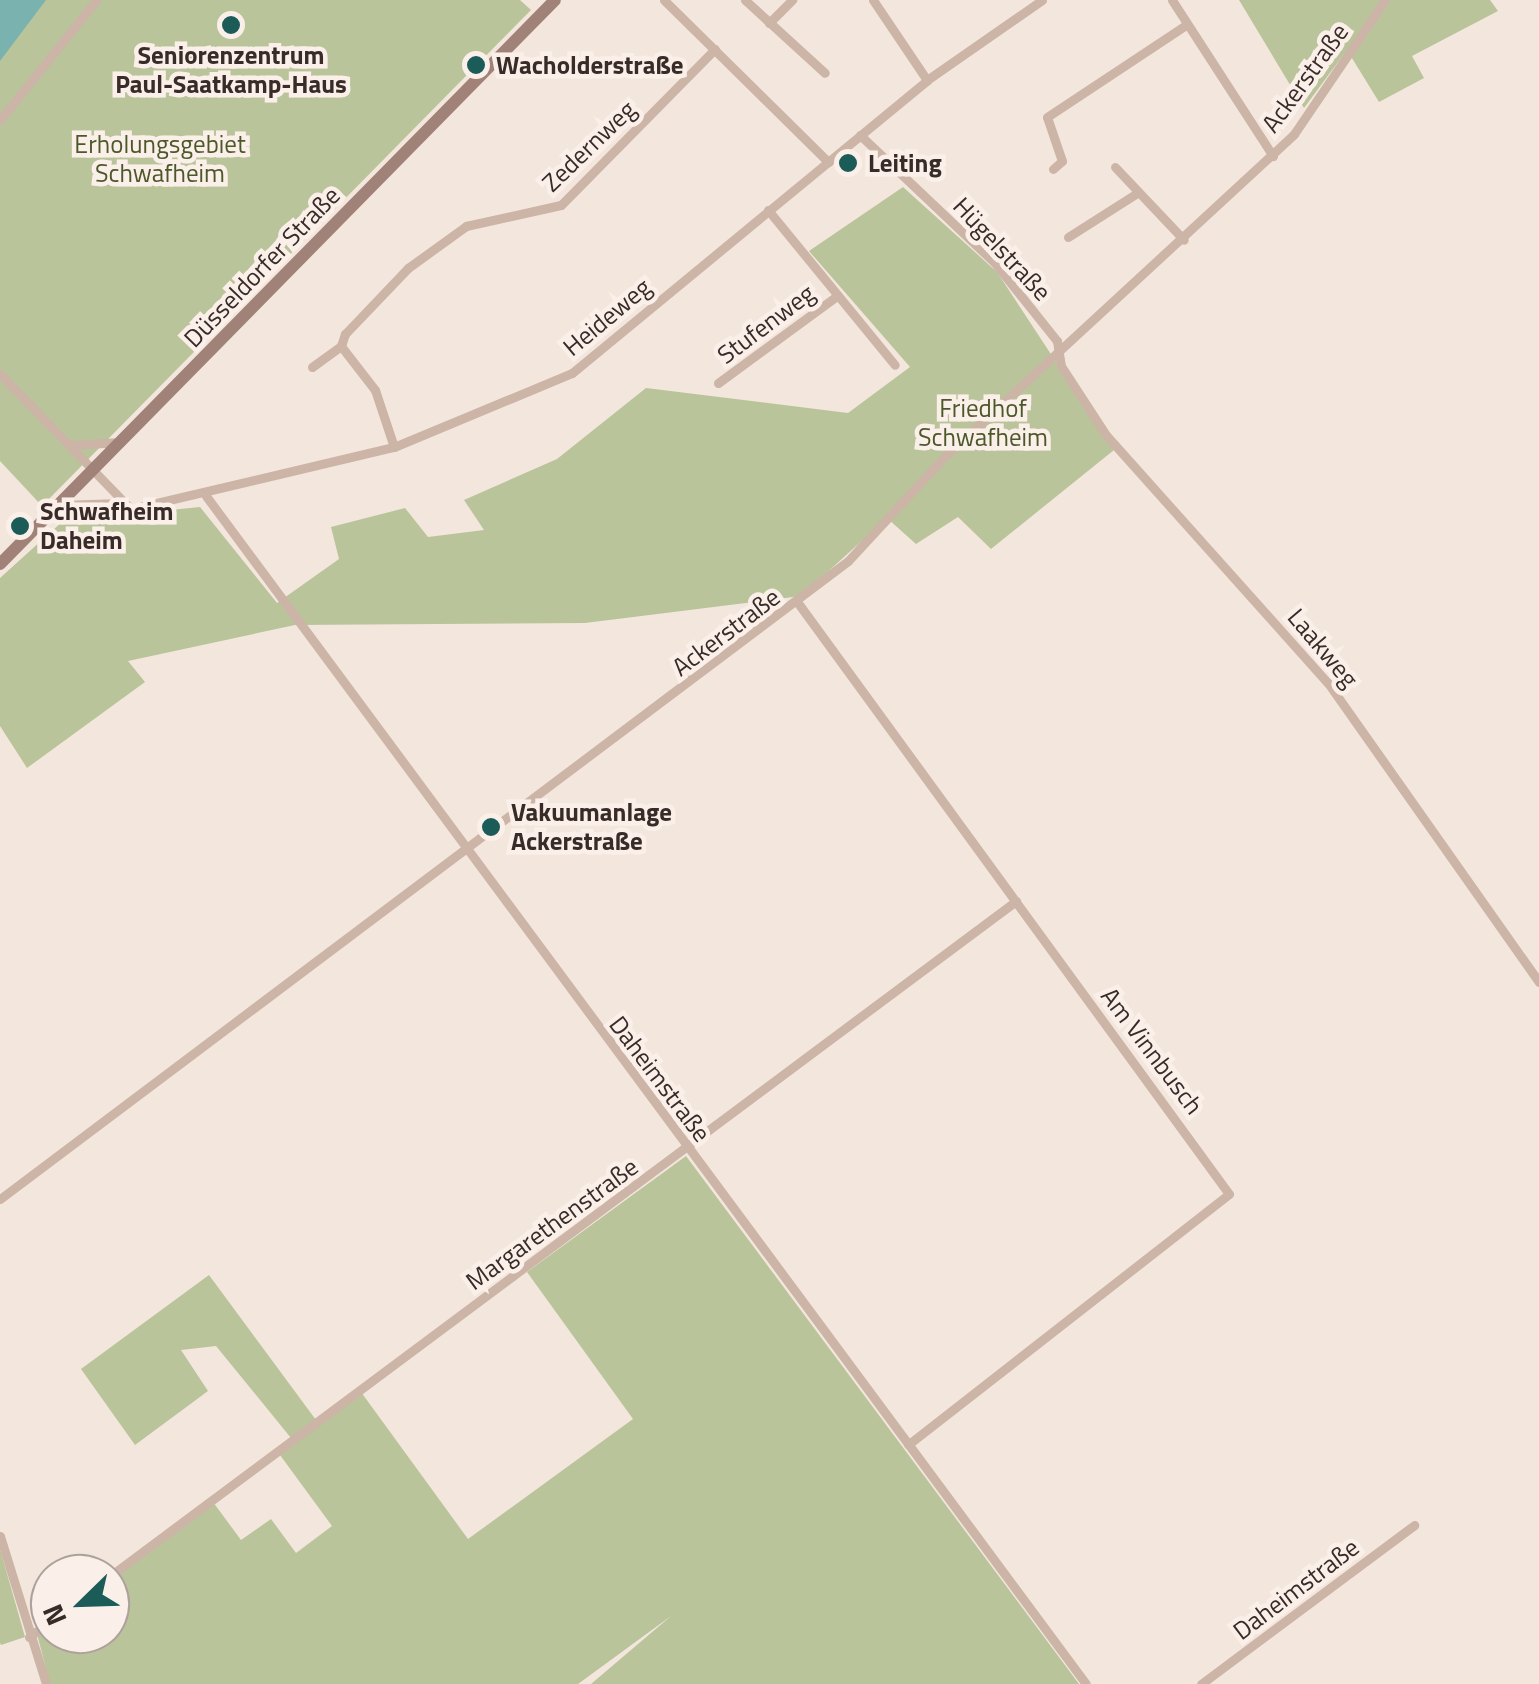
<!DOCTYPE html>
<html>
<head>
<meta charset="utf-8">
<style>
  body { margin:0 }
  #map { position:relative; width:1539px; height:1684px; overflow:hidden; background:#f3e6dc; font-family:"Titillium Web",sans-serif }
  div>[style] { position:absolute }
  .green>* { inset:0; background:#bac49b }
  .water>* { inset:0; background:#79b2ae }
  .minor>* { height:9px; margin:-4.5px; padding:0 4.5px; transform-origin:4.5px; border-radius:4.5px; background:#ccb4a7 }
  .secondary>* { height:12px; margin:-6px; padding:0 6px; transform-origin:6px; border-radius:6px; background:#a08278 }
  .dots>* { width:28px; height:28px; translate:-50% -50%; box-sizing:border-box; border:5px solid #fbf0e9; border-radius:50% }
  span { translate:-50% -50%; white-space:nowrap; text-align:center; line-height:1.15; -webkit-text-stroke:9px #fbf0e9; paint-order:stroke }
  .poi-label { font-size:25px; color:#382b28; font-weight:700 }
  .left { translate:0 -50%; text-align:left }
  .street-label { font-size:25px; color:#382b28 }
  .park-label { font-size:25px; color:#4c582a }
  .north { position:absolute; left:30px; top:1554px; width:100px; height:100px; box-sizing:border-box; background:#fbf0e9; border:2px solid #ada19c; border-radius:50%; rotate:247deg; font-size:28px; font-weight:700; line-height:40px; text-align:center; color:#382b28 }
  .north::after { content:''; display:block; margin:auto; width:35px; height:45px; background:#1b5c59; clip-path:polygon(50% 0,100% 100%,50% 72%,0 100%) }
</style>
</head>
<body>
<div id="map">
  <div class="green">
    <i style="clip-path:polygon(0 0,520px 0,531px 10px,42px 506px,0 461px)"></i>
    <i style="clip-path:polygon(1239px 0,1490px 0,1498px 11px,1412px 56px,1424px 78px,1379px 102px,1347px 50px,1304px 108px)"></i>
    <i style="clip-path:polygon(903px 187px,997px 272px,1114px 450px,991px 549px,958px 517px,916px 544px,887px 518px,801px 596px,585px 623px,295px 625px,128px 661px,145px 682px,27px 768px,0 726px,0 578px,63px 521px,200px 507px,277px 603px,339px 559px,331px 527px,405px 508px,428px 537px,484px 530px,464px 500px,557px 459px,646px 388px,848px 413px,910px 367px,809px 251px)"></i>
    <i style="clip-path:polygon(686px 1156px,1079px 1684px,591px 1684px,671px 1616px,578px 1684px,50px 1684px,37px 1634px,50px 1623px,50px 1634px,110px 1634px,110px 1579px,213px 1502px,241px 1540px,271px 1519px,296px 1553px,332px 1526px,280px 1455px,361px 1392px,468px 1539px,633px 1419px,527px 1272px)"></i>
    <i style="clip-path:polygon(209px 1275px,316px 1420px,291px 1438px,216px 1346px,181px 1350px,208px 1391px,135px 1445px,81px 1369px)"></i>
    <i style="clip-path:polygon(0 1549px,25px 1637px,1px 1645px,0 1643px)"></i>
  </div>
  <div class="water">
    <i style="clip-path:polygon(0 0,46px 0,0 61px)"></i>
  </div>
  <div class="minor">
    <i style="left:664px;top:0;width:231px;rotate:44.6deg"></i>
    <i style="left:745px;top:0;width:108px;rotate:42.4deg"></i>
    <i style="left:873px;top:0;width:97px;rotate:56deg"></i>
    <i style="left:1172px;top:0;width:186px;rotate:57.1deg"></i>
    <i style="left:769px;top:23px;width:33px;rotate:-45deg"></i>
    <i style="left:0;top:120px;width:154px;rotate:-51.3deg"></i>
    <i style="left:860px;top:135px;width:185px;rotate:43.5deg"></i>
    <i style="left:994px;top:262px;width:101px;rotate:51.4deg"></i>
    <i style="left:1057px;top:341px;width:25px;rotate:81deg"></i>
    <i style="left:1061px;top:366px;width:82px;rotate:56.9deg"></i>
    <i style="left:1106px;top:435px;width:333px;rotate:48.2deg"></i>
    <i style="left:1328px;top:683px;width:366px;rotate:54.8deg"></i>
    <i style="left:1115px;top:167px;width:100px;rotate:46.6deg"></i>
    <i style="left:1053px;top:169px;width:12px;rotate:-42deg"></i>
    <i style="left:1062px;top:161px;width:46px;rotate:-108.8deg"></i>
    <i style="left:1047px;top:117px;width:167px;rotate:-33.5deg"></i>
    <i style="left:768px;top:210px;width:200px;rotate:50.7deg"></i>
    <i style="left:1068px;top:237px;width:82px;rotate:-32.5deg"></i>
    <i style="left:312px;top:367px;width:36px;rotate:-36deg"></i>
    <i style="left:0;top:374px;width:188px;rotate:45.9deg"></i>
    <i style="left:131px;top:509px;width:270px;rotate:-13.3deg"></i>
    <i style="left:394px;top:447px;width:193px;rotate:-22.6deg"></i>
    <i style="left:572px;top:373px;width:460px;rotate:-39.5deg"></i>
    <i style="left:927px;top:80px;width:140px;rotate:-34.8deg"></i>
    <i style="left:718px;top:383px;width:147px;rotate:-36.2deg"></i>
    <i style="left:71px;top:445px;width:49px;rotate:-3.5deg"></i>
    <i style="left:394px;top:447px;width:60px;rotate:-108.4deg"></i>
    <i style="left:375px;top:390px;width:56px;rotate:-127.7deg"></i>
    <i style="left:341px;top:346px;width:13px;rotate:-72deg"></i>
    <i style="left:345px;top:334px;width:91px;rotate:-46.3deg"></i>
    <i style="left:408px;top:268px;width:72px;rotate:-35.9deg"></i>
    <i style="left:466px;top:226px;width:97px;rotate:-12.5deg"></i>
    <i style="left:561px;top:205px;width:219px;rotate:-45.4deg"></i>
    <i style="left:206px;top:496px;width:1478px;rotate:53.47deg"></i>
    <i style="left:59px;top:505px;width:62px;rotate:-1.8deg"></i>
    <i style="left:798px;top:603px;width:731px;rotate:53.9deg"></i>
    <i style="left:1229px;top:1194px;width:407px;rotate:142deg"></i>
    <i style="left:0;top:1199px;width:1061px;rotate:-36.96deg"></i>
    <i style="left:848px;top:561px;width:139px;rotate:-47.3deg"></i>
    <i style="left:942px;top:459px;width:479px;rotate:-42.7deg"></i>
    <i style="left:1294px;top:134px;width:162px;rotate:-55.8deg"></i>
    <i style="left:0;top:1536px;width:155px;rotate:72.7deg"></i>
    <i style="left:110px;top:1576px;width:1130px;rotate:-36.69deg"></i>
    <i style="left:29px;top:1637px;width:26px;rotate:-37deg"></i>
    <i style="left:1201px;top:1684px;width:266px;rotate:-36.7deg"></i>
  </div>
  <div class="secondary">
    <i style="left:0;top:564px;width:791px;rotate:-45.46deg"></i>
  </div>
  <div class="dots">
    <i style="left:231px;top:25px;background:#1b5c59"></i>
    <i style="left:476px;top:65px;background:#1b5c59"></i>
    <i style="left:848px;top:163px;background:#1b5c59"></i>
    <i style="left:20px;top:526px;background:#1b5c59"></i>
    <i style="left:491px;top:827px;background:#1b5c59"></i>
  </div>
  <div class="poi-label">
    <span style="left:231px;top:70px">Seniorenzentrum<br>Paul-Saatkamp-Haus</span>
    <span class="left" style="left:496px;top:65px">Wacholderstraße</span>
    <span class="left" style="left:868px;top:163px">Leiting</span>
    <span class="left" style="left:40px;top:526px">Schwafheim<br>Daheim</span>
    <span class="left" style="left:511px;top:827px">Vakuumanlage<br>Ackerstraße</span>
  </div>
  <div class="street-label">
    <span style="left:1305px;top:78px;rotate:-54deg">Ackerstraße</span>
    <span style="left:589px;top:146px;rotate:-44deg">Zedernweg</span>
    <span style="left:1002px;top:249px;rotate:47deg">Hügelstraße</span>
    <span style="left:262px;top:267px;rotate:-46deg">Düsseldorfer Straße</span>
    <span style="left:607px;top:317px;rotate:-40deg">Heideweg</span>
    <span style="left:766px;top:324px;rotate:-37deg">Stufenweg</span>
    <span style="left:726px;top:632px;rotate:-37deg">Ackerstraße</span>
    <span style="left:1323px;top:648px;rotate:50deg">Laakweg</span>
    <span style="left:1152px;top:1051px;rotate:53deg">Am Vinnbusch</span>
    <span style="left:660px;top:1079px;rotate:53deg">Daheimstraße</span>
    <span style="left:552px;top:1224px;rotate:-36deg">Margarethenstraße</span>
    <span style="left:1296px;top:1589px;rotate:-37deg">Daheimstraße</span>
  </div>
  <div class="park-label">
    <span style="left:160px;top:159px">Erholungsgebiet<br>Schwafheim</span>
    <span style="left:983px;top:423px">Friedhof<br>Schwafheim</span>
  </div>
  <div class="north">N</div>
</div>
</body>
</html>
